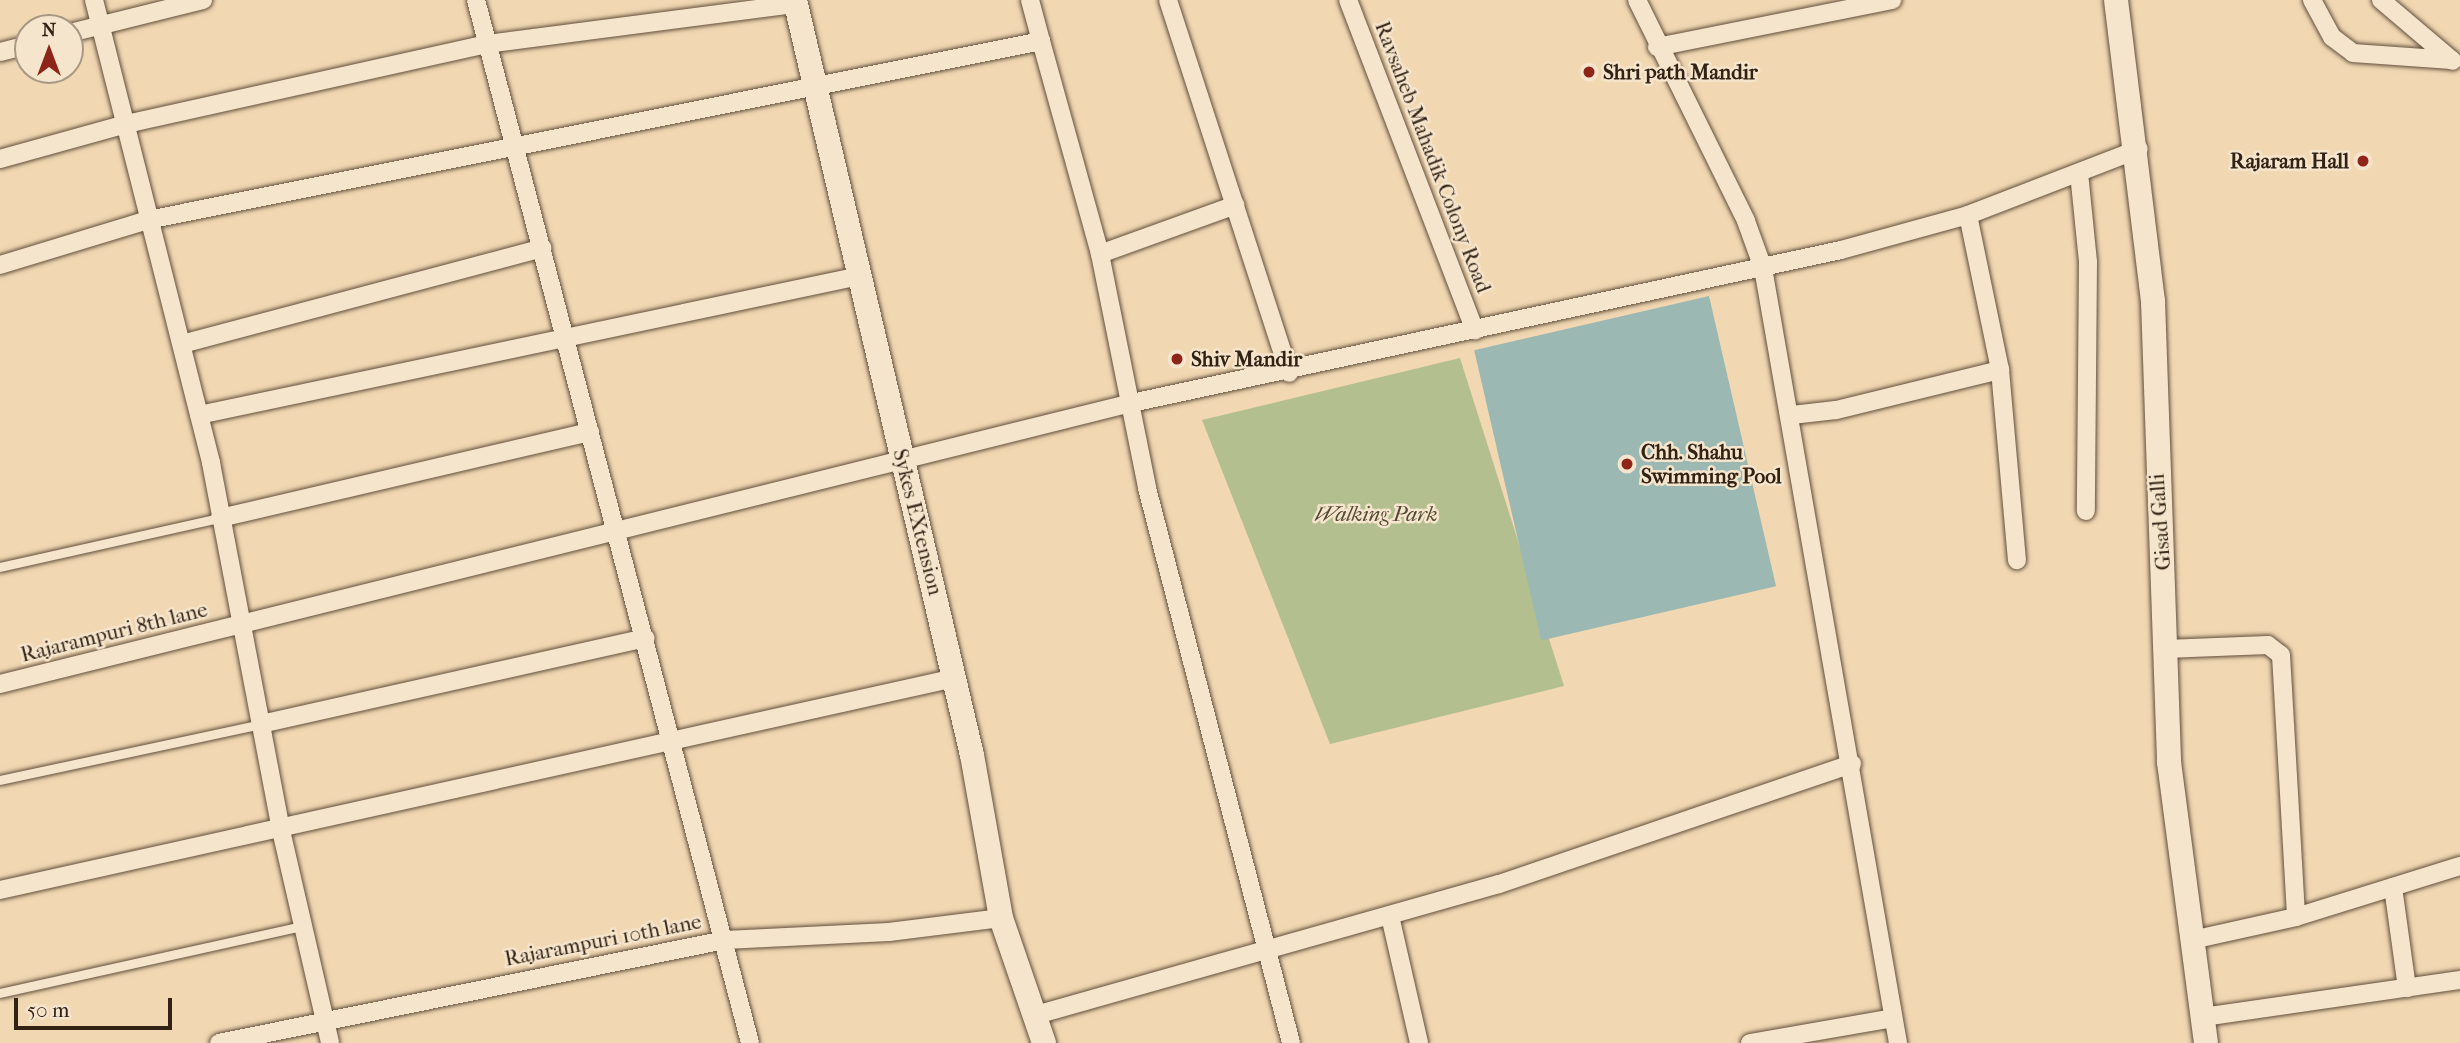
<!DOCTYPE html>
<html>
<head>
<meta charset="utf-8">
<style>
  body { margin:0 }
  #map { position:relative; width:2460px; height:1043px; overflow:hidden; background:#f1d7b2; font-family:"IM FELL French Canon",serif }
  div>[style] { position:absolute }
  .green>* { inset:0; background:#b4bf90 }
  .water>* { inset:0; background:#9cb8b3; transform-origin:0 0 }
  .roads { filter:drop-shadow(0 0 2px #614f3c) drop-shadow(0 0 2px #614f3c) }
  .lane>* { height:9px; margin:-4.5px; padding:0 4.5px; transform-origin:4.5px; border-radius:4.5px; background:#f6e5cd }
  .street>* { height:18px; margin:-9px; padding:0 9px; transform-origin:9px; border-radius:9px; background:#f6e5cd }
  .secondary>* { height:24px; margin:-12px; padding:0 12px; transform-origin:12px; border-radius:12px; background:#f6e5cd }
  .dots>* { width:19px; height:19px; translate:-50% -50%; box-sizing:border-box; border:4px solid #f6e5cd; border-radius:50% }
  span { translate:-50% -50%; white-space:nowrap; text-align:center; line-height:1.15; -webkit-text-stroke:5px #f6e5cd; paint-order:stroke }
  .poi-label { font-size:21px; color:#312214; font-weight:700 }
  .left { translate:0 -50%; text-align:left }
  .right { translate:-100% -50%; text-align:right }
  .street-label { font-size:21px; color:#312214 }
  .park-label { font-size:21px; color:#524933; font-style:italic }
  .north { position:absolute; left:14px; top:14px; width:70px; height:70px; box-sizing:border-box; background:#f6e5cd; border:2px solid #a79783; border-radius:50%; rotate:0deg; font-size:19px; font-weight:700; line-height:28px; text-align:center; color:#312214 }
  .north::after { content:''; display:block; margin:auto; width:24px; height:32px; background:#8f2418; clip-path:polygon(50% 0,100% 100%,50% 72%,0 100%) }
  .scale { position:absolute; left:14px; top:998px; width:158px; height:32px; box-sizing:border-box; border:4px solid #312214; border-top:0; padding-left:9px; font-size:21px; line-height:24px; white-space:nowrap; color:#312214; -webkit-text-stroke:5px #f6e5cd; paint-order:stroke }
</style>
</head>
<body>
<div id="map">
  <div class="green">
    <i style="clip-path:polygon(1460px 358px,1564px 686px,1330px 744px,1202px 420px)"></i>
  </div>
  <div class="water">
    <i style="left:1709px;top:296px;width:298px;height:241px;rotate:77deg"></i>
  </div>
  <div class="roads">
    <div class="lane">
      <i style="left:0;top:567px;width:225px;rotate:-12.6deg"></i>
      <i style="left:0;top:780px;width:267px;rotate:-12.1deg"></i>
      <i style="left:0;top:993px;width:310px;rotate:-12.5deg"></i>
    </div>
    <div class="street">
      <i style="left:94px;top:0;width:478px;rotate:75.8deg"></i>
      <i style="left:211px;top:463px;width:369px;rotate:79.2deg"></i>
      <i style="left:280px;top:826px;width:223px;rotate:77deg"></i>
      <i style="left:476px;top:0;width:1078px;rotate:75.28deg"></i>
      <i style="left:1030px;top:0;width:42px;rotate:75deg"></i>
      <i style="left:1168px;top:0;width:392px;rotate:72deg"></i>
      <i style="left:1348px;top:0;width:354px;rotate:69deg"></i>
      <i style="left:1637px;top:0;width:246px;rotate:63.7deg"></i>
      <i style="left:1746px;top:221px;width:50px;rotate:70.1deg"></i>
      <i style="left:1763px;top:268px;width:787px;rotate:80.12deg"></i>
      <i style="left:2312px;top:0;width:42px;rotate:61.6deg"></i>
      <i style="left:2332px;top:37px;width:26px;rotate:37deg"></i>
      <i style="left:2353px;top:53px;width:99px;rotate:4deg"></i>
      <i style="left:2381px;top:0;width:94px;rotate:40.3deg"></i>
      <i style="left:70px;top:33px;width:137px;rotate:-13.9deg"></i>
      <i style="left:1657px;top:47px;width:240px;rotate:-11.3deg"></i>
      <i style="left:0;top:52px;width:29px;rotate:-14deg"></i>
      <i style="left:0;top:159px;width:131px;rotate:-15.5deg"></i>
      <i style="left:126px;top:124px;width:370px;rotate:-12.5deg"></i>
      <i style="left:487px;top:44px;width:312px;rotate:-7.4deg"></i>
      <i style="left:2079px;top:173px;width:89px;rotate:84.2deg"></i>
      <i style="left:2088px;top:262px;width:249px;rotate:90.5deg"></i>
      <i style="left:1968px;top:215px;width:158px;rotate:78.3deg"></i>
      <i style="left:2000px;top:370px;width:191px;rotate:84.9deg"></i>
      <i style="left:1100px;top:254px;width:144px;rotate:-19.9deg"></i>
      <i style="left:0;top:265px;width:155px;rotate:-16.9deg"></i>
      <i style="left:148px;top:220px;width:911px;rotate:-11.33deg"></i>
      <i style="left:1041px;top:41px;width:221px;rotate:74.5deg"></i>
      <i style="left:1100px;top:254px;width:239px;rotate:78.6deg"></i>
      <i style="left:1147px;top:488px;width:573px;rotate:75.45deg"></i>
      <i style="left:182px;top:344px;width:373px;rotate:-14.9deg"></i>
      <i style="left:199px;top:415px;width:675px;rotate:-11.88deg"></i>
      <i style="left:1792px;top:415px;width:44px;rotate:-6.5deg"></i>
      <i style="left:1836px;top:410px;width:169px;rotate:-13.7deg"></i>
      <i style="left:220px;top:518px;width:380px;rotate:-13.1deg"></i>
      <i style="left:2165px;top:649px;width:103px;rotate:-2.2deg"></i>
      <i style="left:2268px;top:645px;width:16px;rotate:38deg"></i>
      <i style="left:2281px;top:655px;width:262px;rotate:86.7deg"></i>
      <i style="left:0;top:684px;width:1161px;rotate:-13.95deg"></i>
      <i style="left:1127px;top:404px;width:730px;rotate:-12.17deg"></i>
      <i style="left:1841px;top:250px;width:132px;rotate:-15.4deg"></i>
      <i style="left:1968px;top:215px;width:183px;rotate:-21.1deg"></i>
      <i style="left:261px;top:724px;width:394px;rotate:-12.6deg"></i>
      <i style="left:2393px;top:887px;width:102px;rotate:82.1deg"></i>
      <i style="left:0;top:890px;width:978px;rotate:-12.52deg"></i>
      <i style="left:1390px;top:916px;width:130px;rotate:77.1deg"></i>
      <i style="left:2192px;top:940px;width:107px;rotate:-12.5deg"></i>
      <i style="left:2296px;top:917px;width:172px;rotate:-17.3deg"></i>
      <i style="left:1036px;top:1015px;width:481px;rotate:-15.8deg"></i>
      <i style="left:1499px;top:884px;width:373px;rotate:-18.8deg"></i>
      <i style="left:2203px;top:1017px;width:260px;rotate:-8.2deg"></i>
      <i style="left:219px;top:1043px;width:516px;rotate:-11.51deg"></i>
      <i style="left:725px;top:940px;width:164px;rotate:-2.8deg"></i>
      <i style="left:889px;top:932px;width:113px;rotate:-7.1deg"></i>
      <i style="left:1750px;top:1043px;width:145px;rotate:-9.9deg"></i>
    </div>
    <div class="secondary">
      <i style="left:795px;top:0;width:775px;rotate:76.81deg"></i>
      <i style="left:972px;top:755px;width:166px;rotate:79.9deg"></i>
      <i style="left:1001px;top:918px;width:132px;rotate:71deg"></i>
      <i style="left:2116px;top:0;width:303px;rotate:83deg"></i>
      <i style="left:2153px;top:301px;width:461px;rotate:88deg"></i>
      <i style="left:2169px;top:762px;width:283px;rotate:82.5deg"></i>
    </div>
  </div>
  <div class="dots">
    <i style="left:1589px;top:72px;background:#8f2418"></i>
    <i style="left:2363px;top:161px;background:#8f2418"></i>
    <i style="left:1177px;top:359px;background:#8f2418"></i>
    <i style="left:1627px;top:464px;background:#8f2418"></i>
  </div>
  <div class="poi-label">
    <span class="left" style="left:1603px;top:72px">Shri path Mandir</span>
    <span class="right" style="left:2349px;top:161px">Rajaram Hall</span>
    <span class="left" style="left:1191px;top:359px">Shiv Mandir</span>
    <span class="left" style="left:1641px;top:464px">Chh. Shahu<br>Swimming Pool</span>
  </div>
  <div class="street-label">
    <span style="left:1433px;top:157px;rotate:69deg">Ravsaheb Mahadik Colony Road</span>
    <span style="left:918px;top:522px;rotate:76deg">Sykes EXtension</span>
    <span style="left:2160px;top:522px;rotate:-94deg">Gisad Galli</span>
    <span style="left:114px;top:632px;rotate:-14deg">Rajarampuri 8th lane</span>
    <span style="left:603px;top:940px;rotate:-11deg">Rajarampuri 10th lane</span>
  </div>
  <div class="park-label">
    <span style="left:1376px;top:514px">Walking Park</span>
  </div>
  <div class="north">N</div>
  <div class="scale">50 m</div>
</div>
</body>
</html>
